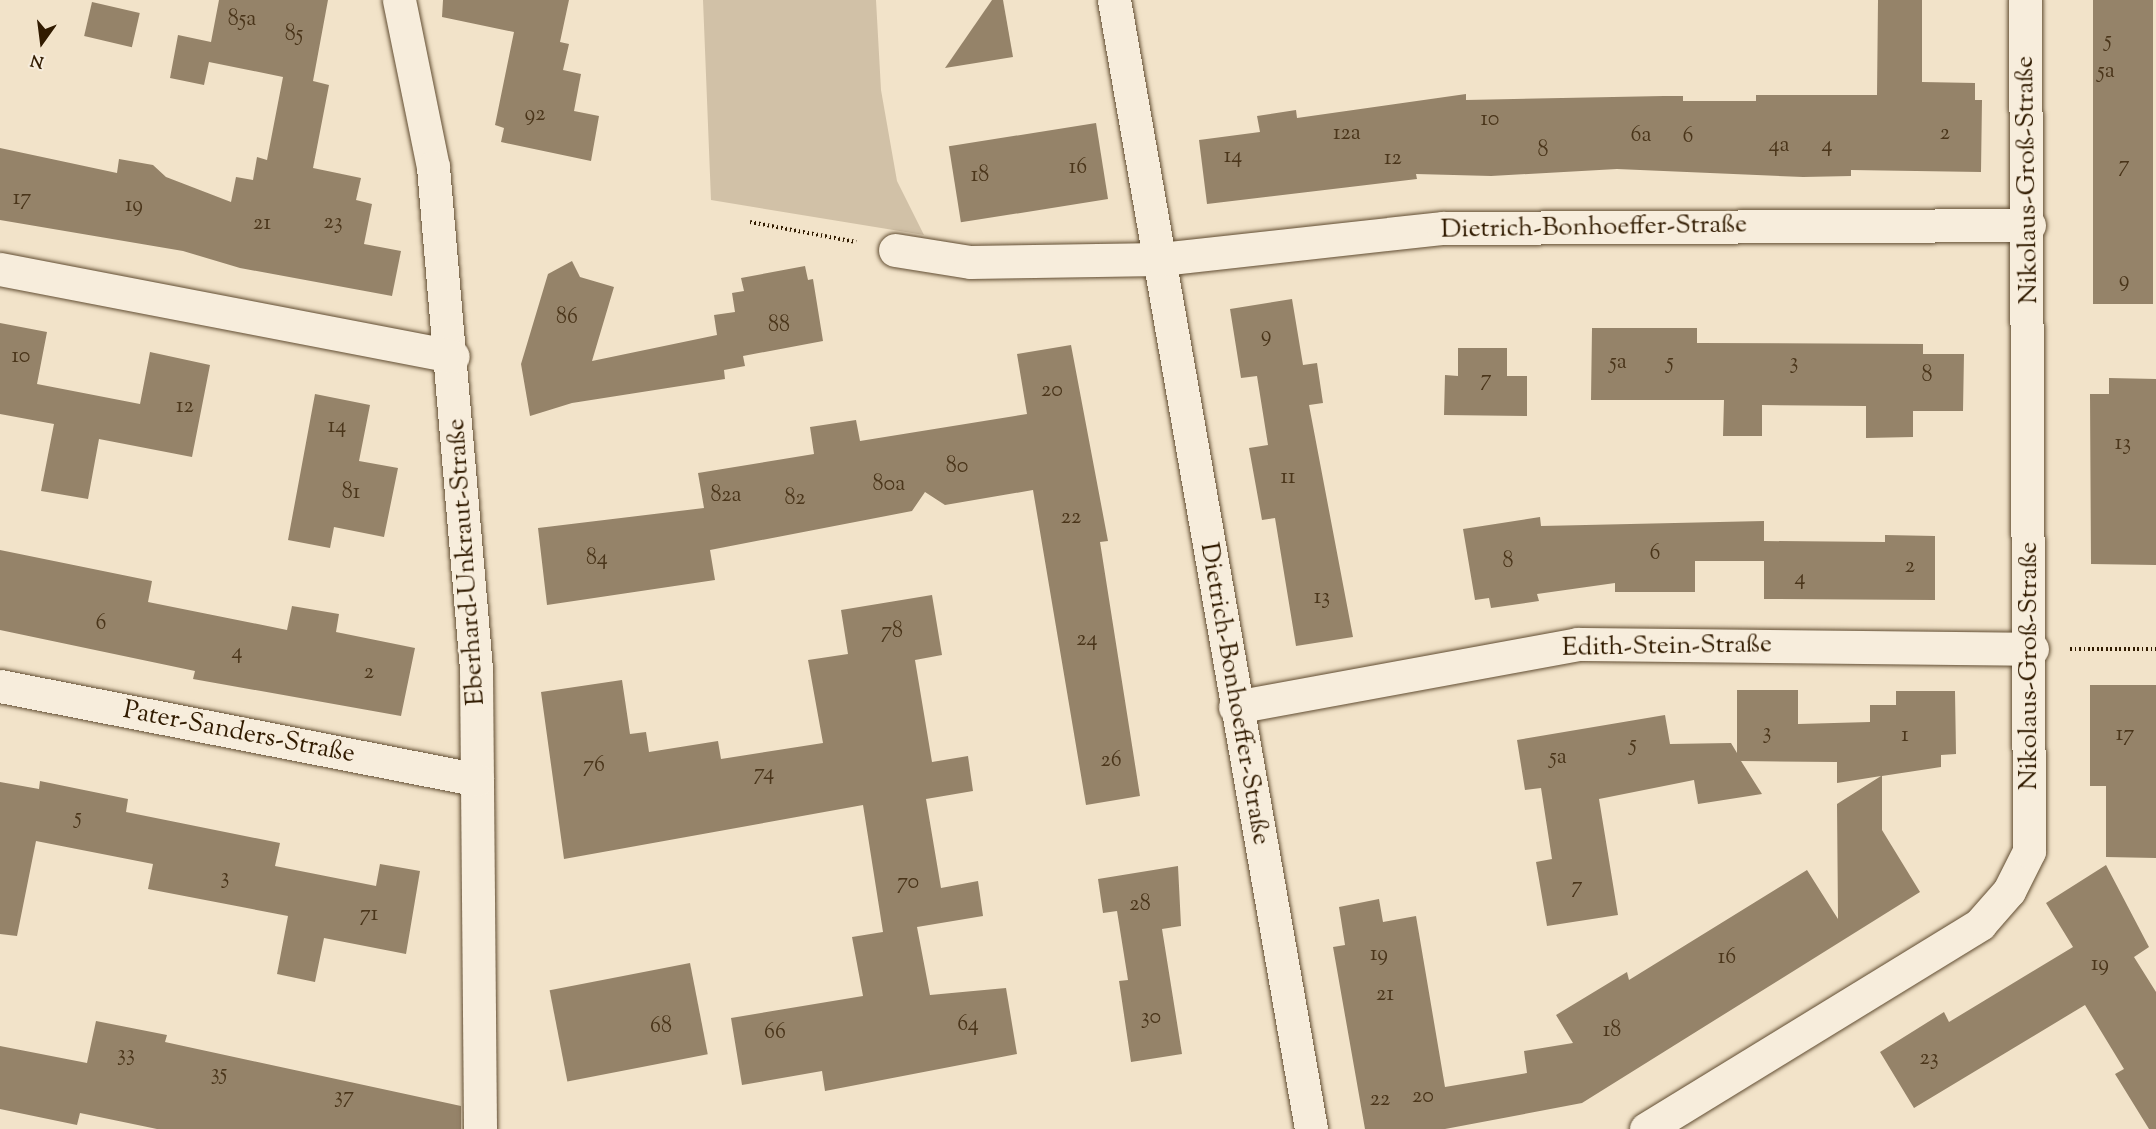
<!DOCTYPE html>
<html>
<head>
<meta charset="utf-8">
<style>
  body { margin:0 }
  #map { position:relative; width:2156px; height:1129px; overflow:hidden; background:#f2e3c9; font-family:"Sorts Mill Goudy",serif }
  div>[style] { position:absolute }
  .green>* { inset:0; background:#d1c1a7 }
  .building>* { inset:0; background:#958369; transform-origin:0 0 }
  .path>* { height:4px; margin-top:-2px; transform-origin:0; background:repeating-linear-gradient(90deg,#311b00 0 1.5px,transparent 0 4.5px) }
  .roads { filter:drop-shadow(0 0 2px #614d32) drop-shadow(0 0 2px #614d32) }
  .street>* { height:33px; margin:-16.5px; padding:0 16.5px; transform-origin:16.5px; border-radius:16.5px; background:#f7eddc }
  span { translate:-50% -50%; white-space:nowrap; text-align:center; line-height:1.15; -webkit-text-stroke:5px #f7eddc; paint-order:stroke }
  .number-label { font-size:22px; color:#4a351a }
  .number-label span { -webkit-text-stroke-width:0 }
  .street-label { font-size:26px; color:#311b00 }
  .north { position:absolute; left:12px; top:12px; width:60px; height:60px; -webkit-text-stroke:4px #f7eddc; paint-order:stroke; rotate:194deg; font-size:16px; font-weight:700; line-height:24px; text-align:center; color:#311b00 }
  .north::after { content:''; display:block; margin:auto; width:21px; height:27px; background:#311b00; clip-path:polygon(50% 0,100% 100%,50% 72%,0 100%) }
</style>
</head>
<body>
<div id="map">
  <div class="green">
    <i style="clip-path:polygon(703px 0,876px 0,881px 90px,897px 181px,924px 235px,711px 200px)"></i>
  </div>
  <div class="building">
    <i style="clip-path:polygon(219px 0,328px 0,313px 81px,329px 85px,313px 168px,361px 178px,356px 200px,372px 204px,364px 244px,401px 251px,392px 296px,240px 268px,183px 251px,0 220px,0 148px,117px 173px,119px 159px,153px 165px,166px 177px,231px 202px,236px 177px,253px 180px,257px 157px,267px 160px,283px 77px,209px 62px,204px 85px,170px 78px,178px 35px,211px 42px)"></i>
    <i style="clip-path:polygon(443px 0,569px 0,560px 42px,569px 44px,563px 70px,581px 74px,574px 111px,599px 116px,591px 161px,501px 142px,504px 128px,495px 125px,514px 32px,442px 17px)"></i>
    <i style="clip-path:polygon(992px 0,1003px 0,1013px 57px,945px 68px)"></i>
    <i style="clip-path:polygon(1878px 0,1922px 0,1922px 82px,1975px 83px,1975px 100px,1982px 100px,1981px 172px,1851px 170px,1851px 176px,1803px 177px,1617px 169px,1491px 176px,1416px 174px,1417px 179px,1207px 204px,1199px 140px,1260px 132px,1257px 116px,1296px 110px,1297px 118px,1466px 94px,1466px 100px,1664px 96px,1683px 96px,1683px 101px,1756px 101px,1756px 95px,1877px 95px)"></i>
    <i style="left:2093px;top:0;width:60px;height:304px"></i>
    <i style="left:92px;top:2px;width:49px;height:35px;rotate:13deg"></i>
    <i style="left:1096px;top:123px;width:77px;height:149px;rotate:81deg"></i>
    <i style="clip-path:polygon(572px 261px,580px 277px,614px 287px,592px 361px,717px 335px,714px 315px,735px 312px,732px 293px,744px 291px,741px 278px,805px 266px,808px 280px,813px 279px,823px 341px,743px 356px,745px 366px,724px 370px,725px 379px,572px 403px,530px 416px,521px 364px,548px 274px)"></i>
    <i style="clip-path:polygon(1292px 299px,1303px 365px,1317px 363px,1323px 403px,1309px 405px,1353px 637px,1296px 646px,1275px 518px,1262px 520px,1249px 448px,1268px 445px,1257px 376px,1241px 378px,1230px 309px)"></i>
    <i style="clip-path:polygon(0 323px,47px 332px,37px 384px,140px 404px,150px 352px,210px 365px,192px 457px,99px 439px,88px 499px,41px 491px,54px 424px,0 414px)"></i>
    <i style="clip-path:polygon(1592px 328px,1697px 328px,1697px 343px,1923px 344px,1923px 354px,1964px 354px,1963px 411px,1913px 411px,1913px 437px,1866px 438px,1866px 406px,1762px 405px,1762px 436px,1723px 436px,1724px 400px,1591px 400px)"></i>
    <i style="clip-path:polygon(1071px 345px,1108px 541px,1100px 542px,1140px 796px,1086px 805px,1033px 490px,945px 505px,925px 492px,912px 511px,710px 550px,715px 580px,547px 605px,538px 528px,704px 508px,698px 473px,814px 454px,810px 427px,856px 420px,860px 441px,1027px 414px,1017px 354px)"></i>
    <i style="clip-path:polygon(1458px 348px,1507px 348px,1507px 376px,1527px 376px,1527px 416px,1444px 415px,1445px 375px,1458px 376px)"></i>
    <i style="clip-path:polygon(2109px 378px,2156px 379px,2156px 565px,2091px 564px,2090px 394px,2109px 394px)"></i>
    <i style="clip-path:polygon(315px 394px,370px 405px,359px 461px,398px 468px,384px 537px,334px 527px,330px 548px,288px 540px)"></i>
    <i style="clip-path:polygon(1540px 517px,1541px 526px,1764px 521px,1764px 541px,1885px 542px,1885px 535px,1935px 536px,1935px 600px,1764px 599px,1764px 561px,1695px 561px,1695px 592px,1615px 592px,1615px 583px,1537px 594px,1539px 601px,1491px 608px,1489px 598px,1475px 600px,1463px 529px)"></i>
    <i style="clip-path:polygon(0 550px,152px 581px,148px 602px,287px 630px,292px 606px,339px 614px,336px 632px,415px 648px,401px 716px,193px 679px,195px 671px,0 630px)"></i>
    <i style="clip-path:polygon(932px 595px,942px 655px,915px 660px,932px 762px,968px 756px,973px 791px,926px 799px,941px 888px,978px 881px,983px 916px,917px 927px,930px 995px,1006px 988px,1017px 1054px,825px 1091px,822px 1071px,742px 1085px,731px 1018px,863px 996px,852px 937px,883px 932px,863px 805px,564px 859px,541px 692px,622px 680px,630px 734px,646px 732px,649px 752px,718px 741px,721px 759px,823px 743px,808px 660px,848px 654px,841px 610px)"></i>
    <i style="clip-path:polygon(2090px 685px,2156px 685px,2156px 858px,2106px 857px,2106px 786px,2090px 786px)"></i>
    <i style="clip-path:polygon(1737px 690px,1798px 690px,1798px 724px,1870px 722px,1870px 705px,1896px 705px,1896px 691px,1955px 691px,1956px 754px,1941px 755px,1941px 767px,1882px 776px,1882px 830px,1920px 892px,1582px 1103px,1445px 1129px,1365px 1129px,1333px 947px,1345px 945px,1339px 907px,1379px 899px,1383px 922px,1416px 916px,1445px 1087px,1527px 1073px,1524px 1051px,1573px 1043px,1556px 1015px,1627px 972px,1629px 980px,1807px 870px,1838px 919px,1837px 804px,1881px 776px,1837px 783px,1837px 762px,1741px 761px,1762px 794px,1698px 804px,1694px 780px,1599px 799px,1618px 915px,1547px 926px,1536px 862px,1552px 859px,1541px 788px,1525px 790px,1517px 740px,1665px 715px,1670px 744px,1731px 743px,1737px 753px)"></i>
    <i style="clip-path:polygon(40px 781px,128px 799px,126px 812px,280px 843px,275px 866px,376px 886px,380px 864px,420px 871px,406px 954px,324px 938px,315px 982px,277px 974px,288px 916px,148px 889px,153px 864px,36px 841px,17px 936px,0 934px,0 782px,39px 789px)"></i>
    <i style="clip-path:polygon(2106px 865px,2149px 947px,2134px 957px,2156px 992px,2156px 1129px,2149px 1129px,2115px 1074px,2124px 1069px,2085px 1005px,1914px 1108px,1880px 1052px,1944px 1012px,1949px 1022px,2073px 947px,2046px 903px)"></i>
    <i style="clip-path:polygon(1178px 866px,1181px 926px,1162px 929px,1182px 1054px,1131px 1062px,1119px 981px,1128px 980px,1117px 911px,1103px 913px,1098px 879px)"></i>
    <i style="left:690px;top:963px;width:93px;height:143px;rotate:79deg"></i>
    <i style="clip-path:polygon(96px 1021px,167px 1035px,165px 1042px,461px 1106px,461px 1129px,157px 1129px,80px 1113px,77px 1125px,0 1109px,0 1046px,87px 1063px)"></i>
  </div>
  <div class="path">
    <i style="left:750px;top:222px;width:108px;rotate:10.7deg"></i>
    <i style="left:2070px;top:649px;width:86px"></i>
  </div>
  <div class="roads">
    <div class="street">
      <i style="left:399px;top:0;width:170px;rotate:78.5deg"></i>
      <i style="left:433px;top:167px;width:504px;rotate:85.1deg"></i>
      <i style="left:476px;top:669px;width:460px;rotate:89.5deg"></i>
      <i style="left:1114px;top:0;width:1146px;rotate:80.1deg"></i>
      <i style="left:895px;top:250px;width:76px;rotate:9.1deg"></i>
      <i style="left:970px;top:262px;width:191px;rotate:-0.9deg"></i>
      <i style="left:1161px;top:259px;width:284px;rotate:-6.3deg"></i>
      <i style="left:1443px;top:228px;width:586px;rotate:-0.29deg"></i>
      <i style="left:0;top:269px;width:461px;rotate:10.9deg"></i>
      <i style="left:0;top:686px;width:486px;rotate:11.1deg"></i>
      <i style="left:1235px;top:707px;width:348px;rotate:-10.4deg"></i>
      <i style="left:1577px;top:644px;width:455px;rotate:0.6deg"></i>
      <i style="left:1646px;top:1129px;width:392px;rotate:-31.5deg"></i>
      <i style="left:1980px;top:924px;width:44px;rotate:-48.7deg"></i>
      <i style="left:2009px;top:891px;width:45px;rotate:-63.4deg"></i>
      <i style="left:2029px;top:851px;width:851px;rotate:-90.27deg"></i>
    </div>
  </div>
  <div class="number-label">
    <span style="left:242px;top:21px">85a</span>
    <span style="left:294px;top:36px">85</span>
    <span style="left:2108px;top:42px">5</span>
    <span style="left:2106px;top:73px">5a</span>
    <span style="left:535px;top:116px">92</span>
    <span style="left:1490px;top:121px">10</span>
    <span style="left:1347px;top:135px">12a</span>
    <span style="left:1945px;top:135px">2</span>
    <span style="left:1641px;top:137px">6a</span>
    <span style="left:1688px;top:138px">6</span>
    <span style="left:1779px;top:147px">4a</span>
    <span style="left:1827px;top:147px">4</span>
    <span style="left:1543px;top:152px">8</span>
    <span style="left:1233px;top:158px">14</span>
    <span style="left:1393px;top:160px">12</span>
    <span style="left:2124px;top:167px">7</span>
    <span style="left:1078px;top:169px">16</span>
    <span style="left:980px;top:177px">18</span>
    <span style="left:22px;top:200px">17</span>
    <span style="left:134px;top:207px">19</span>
    <span style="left:333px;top:224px">23</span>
    <span style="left:262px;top:225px">21</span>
    <span style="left:2124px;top:282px">9</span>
    <span style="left:567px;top:319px">86</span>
    <span style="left:779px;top:327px">88</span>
    <span style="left:1266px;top:337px">9</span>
    <span style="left:21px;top:358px">10</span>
    <span style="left:1618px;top:364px">5a</span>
    <span style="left:1670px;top:364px">5</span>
    <span style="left:1794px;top:364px">3</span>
    <span style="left:1927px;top:377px">8</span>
    <span style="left:1486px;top:381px">7</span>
    <span style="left:1052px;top:392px">20</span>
    <span style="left:185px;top:408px">12</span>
    <span style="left:337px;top:428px">14</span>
    <span style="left:2123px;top:445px">13</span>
    <span style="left:957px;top:468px">80</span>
    <span style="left:1288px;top:479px">11</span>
    <span style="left:889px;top:486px">80a</span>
    <span style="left:351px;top:494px">81</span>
    <span style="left:726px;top:497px">82a</span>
    <span style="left:795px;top:500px">82</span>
    <span style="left:1071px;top:519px">22</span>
    <span style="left:1655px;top:555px">6</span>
    <span style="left:597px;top:560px">84</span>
    <span style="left:1508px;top:563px">8</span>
    <span style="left:1910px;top:568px">2</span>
    <span style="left:1800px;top:580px">4</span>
    <span style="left:1322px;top:599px">13</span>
    <span style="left:101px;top:625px">6</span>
    <span style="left:892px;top:633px">78</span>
    <span style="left:1087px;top:641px">24</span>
    <span style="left:237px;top:654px">4</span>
    <span style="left:369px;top:674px">2</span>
    <span style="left:1767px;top:734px">3</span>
    <span style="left:2125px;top:736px">17</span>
    <span style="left:1905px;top:737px">1</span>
    <span style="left:1633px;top:746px">5</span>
    <span style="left:1558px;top:759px">5a</span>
    <span style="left:1111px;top:762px">26</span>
    <span style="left:594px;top:767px">76</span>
    <span style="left:764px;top:775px">74</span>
    <span style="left:78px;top:819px">5</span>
    <span style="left:225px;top:879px">3</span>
    <span style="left:908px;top:884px">70</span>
    <span style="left:1577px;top:888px">7</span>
    <span style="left:1140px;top:906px">28</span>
    <span style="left:369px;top:916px">71</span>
    <span style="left:1379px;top:956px">19</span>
    <span style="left:1727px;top:959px">16</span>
    <span style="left:2100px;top:966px">19</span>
    <span style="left:1385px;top:996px">21</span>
    <span style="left:1151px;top:1019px">30</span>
    <span style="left:968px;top:1026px">64</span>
    <span style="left:661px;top:1028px">68</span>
    <span style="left:1612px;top:1032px">18</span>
    <span style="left:775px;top:1034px">66</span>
    <span style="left:126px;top:1056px">33</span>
    <span style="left:1929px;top:1060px">23</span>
    <span style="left:219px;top:1075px">35</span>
    <span style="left:344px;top:1098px">37</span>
    <span style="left:1423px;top:1098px">20</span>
    <span style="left:1380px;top:1101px">22</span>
  </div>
  <div class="street-label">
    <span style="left:2028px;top:180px;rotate:-91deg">Nikolaus-Groß-Straße</span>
    <span style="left:1594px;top:228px;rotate:-1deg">Dietrich-Bonhoeffer-Straße</span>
    <span style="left:467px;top:562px;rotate:-94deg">Eberhard-Unkraut-Straße</span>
    <span style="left:1667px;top:647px;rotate:-1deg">Edith-Stein-Straße</span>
    <span style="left:2030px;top:666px;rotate:-90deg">Nikolaus-Groß-Straße</span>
    <span style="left:1234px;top:694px;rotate:80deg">Dietrich-Bonhoeffer-Straße</span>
    <span style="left:239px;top:733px;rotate:11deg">Pater-Sanders-Straße</span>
  </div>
  <div class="north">N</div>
</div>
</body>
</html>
